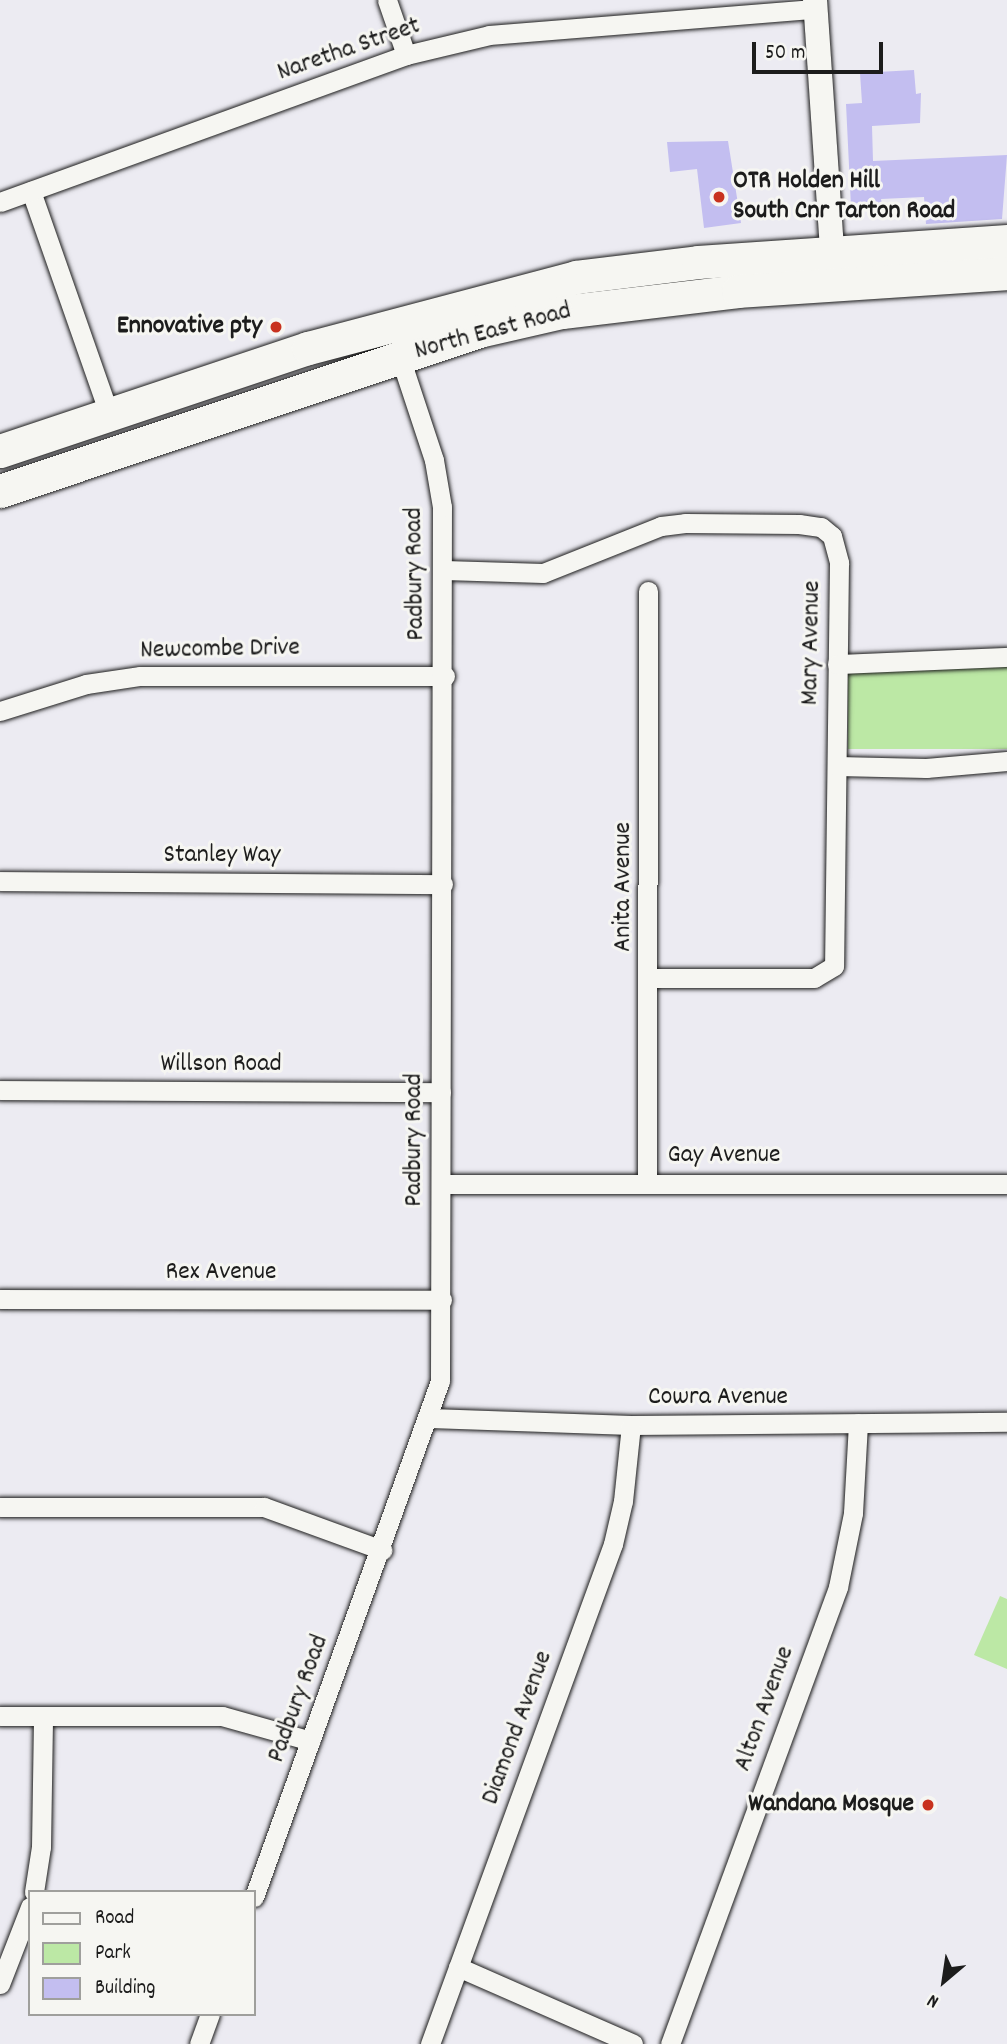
<!DOCTYPE html>
<html>
<head>
<meta charset="utf-8">
<style>
  body { margin:0 }
  #map { position:relative; width:1007px; height:2044px; overflow:hidden; background:#ecebf2; font-family:Dekko,sans-serif }
  div>[style] { position:absolute }
  .green>* { inset:0; background:#bce8a5; transform-origin:0 0 }
  .building>* { inset:0; background:#c3bef0 }
  .roads { filter:drop-shadow(0 0 2px #1c1c1c) drop-shadow(0 0 2px #1c1c1c) }
  .minor>* { height:19px; margin:-9.5px; padding:0 9.5px; transform-origin:9.5px; border-radius:9.5px; background:#f6f6f2 }
  .tertiary>* { height:24px; margin:-12px; padding:0 12px; transform-origin:12px; border-radius:12px; background:#f6f6f2 }
  .trunk>* { height:33px; margin:-16.5px; padding:0 16.5px; transform-origin:16.5px; border-radius:16.5px; background:#f6f6f2 }
  .dots>* { width:19px; height:19px; translate:-50% -50%; box-sizing:border-box; border:4px solid #f6f6f2; border-radius:50% }
  span { translate:-50% -50%; white-space:nowrap; text-align:center; line-height:1.15; -webkit-text-stroke:6px #f6f6f2; paint-order:stroke }
  .street-label { font-size:26px; color:#1c1c1c }
  .poi-label { font-size:26px; color:#1c1c1c; font-weight:700 }
  .left { translate:0 -50%; text-align:left }
  .right { translate:-100% -50%; text-align:right }
  .legend { position:absolute; left:28px; top:1890px; width:228px; height:126px; box-sizing:border-box; background:#f6f6f2; border:2px solid #9f9f9c; margin:0; padding:9px 12px; list-style:none; font-size:21px; color:#1c1c1c }
  .legend li { display:flex; align-items:center; gap:14px; height:35px }
  .legend b { width:35px; border:2px solid #9f9f9c }
  .north { position:absolute; left:909px; top:1946px; width:70px; height:70px; -webkit-text-stroke:5px #f6f6f2; paint-order:stroke; rotate:209deg; font-size:19px; font-weight:700; line-height:28px; text-align:center; color:#1c1c1c }
  .north::after { content:''; display:block; margin:auto; width:24px; height:32px; background:#1c1c1c; clip-path:polygon(50% 0,100% 100%,50% 72%,0 100%) }
  .scale { position:absolute; left:752px; top:42px; width:131px; height:32px; box-sizing:border-box; border:4px solid #1c1c1c; border-top:0; padding-left:9px; font-size:21px; line-height:24px; white-space:nowrap; color:#1c1c1c; -webkit-text-stroke:5px #f6f6f2; paint-order:stroke }
</style>
</head>
<body>
<div id="map">
  <div class="green">
    <i style="left:1007px;top:664px;width:85px;height:159px;rotate:90deg"></i>
    <i style="clip-path:polygon(1000px 1596px,1007px 1599px,1007px 1669px,974px 1655px)"></i>
  </div>
  <div class="building">
    <i style="clip-path:polygon(914px 70px,916px 94px,921px 93px,920px 123px,872px 126px,873px 161px,1007px 155px,1002px 219px,926px 224px,924px 197px,881px 199px,882px 205px,851px 207px,846px 104px,862px 103px,860px 73px)"></i>
    <i style="clip-path:polygon(728px 141px,741px 223px,704px 228px,697px 169px,670px 172px,667px 142px)"></i>
  </div>
  <div class="roads">
    <div class="minor">
      <i style="left:387px;top:0;width:58px;rotate:70.9deg"></i>
      <i style="left:31px;top:191px;width:233px;rotate:70.7deg"></i>
      <i style="left:0;top:202px;width:432px;rotate:-19.9deg"></i>
      <i style="left:406px;top:55px;width:85px;rotate:-13.5deg"></i>
      <i style="left:489px;top:35px;width:326px;rotate:-4.6deg"></i>
      <i style="left:444px;top:570px;width:99px;rotate:1.7deg"></i>
      <i style="left:543px;top:573px;width:127px;rotate:-21.7deg"></i>
      <i style="left:661px;top:526px;width:24px;rotate:-7deg"></i>
      <i style="left:685px;top:523px;width:114px;rotate:0.5deg"></i>
      <i style="left:799px;top:524px;width:22px;rotate:8deg"></i>
      <i style="left:821px;top:527px;width:14px;rotate:39deg"></i>
      <i style="left:832px;top:536px;width:28px;rotate:75deg"></i>
      <i style="left:839px;top:563px;width:403px;rotate:90.7deg"></i>
      <i style="left:834px;top:966px;width:23px;rotate:149deg"></i>
      <i style="left:814px;top:978px;width:163px;rotate:180deg"></i>
      <i style="left:837px;top:664px;width:170px;rotate:-2.4deg"></i>
      <i style="left:0;top:711px;width:90px;rotate:-17.4deg"></i>
      <i style="left:86px;top:684px;width:55px;rotate:-8.4deg"></i>
      <i style="left:140px;top:676px;width:305px"></i>
      <i style="left:837px;top:766px;width:89px;rotate:1.3deg"></i>
      <i style="left:926px;top:768px;width:81px;rotate:-4.9deg"></i>
      <i style="left:0;top:881px;width:443px;rotate:0.4deg"></i>
      <i style="left:0;top:1090px;width:441px;rotate:0.3deg"></i>
      <i style="left:647px;top:1182px;width:591px;rotate:-89.9deg"></i>
      <i style="left:441px;top:1184px;width:566px"></i>
      <i style="left:0;top:1299px;width:442px;rotate:0.1deg"></i>
      <i style="left:430px;top:1418px;width:201px;rotate:2deg"></i>
      <i style="left:631px;top:1425px;width:376px;rotate:-0.5deg"></i>
      <i style="left:0;top:1507px;width:264px"></i>
      <i style="left:264px;top:1507px;width:126px;rotate:20deg"></i>
      <i style="left:0;top:1716px;width:222px"></i>
      <i style="left:222px;top:1716px;width:92px;rotate:15.7deg"></i>
      <i style="left:34px;top:1892px;width:46px;rotate:-81.2deg"></i>
      <i style="left:41px;top:1847px;width:131px;rotate:-89.1deg"></i>
      <i style="left:254px;top:1897px;width:548px;rotate:-70.18deg"></i>
      <i style="left:440px;top:1381px;width:874px;rotate:-89.87deg"></i>
      <i style="left:442px;top:507px;width:48px;rotate:-99.7deg"></i>
      <i style="left:434px;top:460px;width:108px;rotate:-108.3deg"></i>
      <i style="left:458px;top:1967px;width:191px;rotate:23.7deg"></i>
      <i style="left:0;top:1984px;width:83px;rotate:-68.7deg"></i>
      <i style="left:199px;top:2044px;width:32px;rotate:-70deg"></i>
      <i style="left:430px;top:2044px;width:532px;rotate:-69.9deg"></i>
      <i style="left:613px;top:1544px;width:44px;rotate:-76.9deg"></i>
      <i style="left:623px;top:1501px;width:76px;rotate:-84deg"></i>
      <i style="left:670px;top:2044px;width:487px;rotate:-69.8deg"></i>
      <i style="left:838px;top:1587px;width:76px;rotate:-78.5deg"></i>
      <i style="left:853px;top:1513px;width:90px;rotate:-86.8deg"></i>
    </div>
    <div class="tertiary">
      <i style="left:815px;top:0;width:253px;rotate:86.1deg"></i>
    </div>
    <div class="trunk">
      <i style="left:0;top:451px;width:325px;rotate:-18.5deg"></i>
      <i style="left:308px;top:348px;width:277px;rotate:-14.8deg"></i>
      <i style="left:576px;top:277px;width:123px;rotate:-7deg"></i>
      <i style="left:698px;top:262px;width:310px;rotate:-3.9deg"></i>
      <i style="left:0;top:491px;width:505px;rotate:-18.47deg"></i>
      <i style="left:479px;top:331px;width:85px;rotate:-12.9deg"></i>
      <i style="left:562px;top:312px;width:177px;rotate:-6.8deg"></i>
      <i style="left:738px;top:291px;width:270px;rotate:-3.8deg"></i>
    </div>
  </div>
  <div class="dots">
    <i style="left:719px;top:197px;background:#c8321e"></i>
    <i style="left:276px;top:327px;background:#c8321e"></i>
    <i style="left:928px;top:1805px;background:#c8321e"></i>
  </div>
  <div class="street-label">
    <span style="left:349px;top:50px;rotate:-19deg">Naretha Street</span>
    <span style="left:493px;top:332px;rotate:-15deg">North East Road</span>
    <span style="left:416px;top:574px;rotate:-91deg">Padbury Road</span>
    <span style="left:812px;top:643px;rotate:-89deg">Mary Avenue</span>
    <span style="left:220px;top:650px;rotate:-1deg">Newcombe Drive</span>
    <span style="left:222px;top:856px">Stanley Way</span>
    <span style="left:624px;top:887px;rotate:-90deg">Anita Avenue</span>
    <span style="left:221px;top:1065px">Willson Road</span>
    <span style="left:415px;top:1140px;rotate:-90deg">Padbury Road</span>
    <span style="left:724px;top:1156px">Gay Avenue</span>
    <span style="left:221px;top:1273px">Rex Avenue</span>
    <span style="left:718px;top:1398px">Cowra Avenue</span>
    <span style="left:299px;top:1699px;rotate:-70deg">Padbury Road</span>
    <span style="left:765px;top:1709px;rotate:-70deg">Alton Avenue</span>
    <span style="left:518px;top:1728px;rotate:-70deg">Diamond Avenue</span>
  </div>
  <div class="poi-label">
    <span class="left" style="left:733px;top:197px">OTR Holden Hill<br>South Cnr Tarton Road</span>
    <span class="right" style="left:262px;top:327px">Ennovative pty</span>
    <span class="right" style="left:914px;top:1805px">Wandana Mosque</span>
  </div>
  <ul class="legend">
  <li><b style="height:9px;background:#f6f6f2"></b>Road</li>
  <li><b style="height:19px;background:#bce8a5"></b>Park</li>
  <li><b style="height:19px;background:#c3bef0"></b>Building</li>
  </ul>
  <div class="north">N</div>
  <div class="scale">50 m</div>
</div>
</body>
</html>
